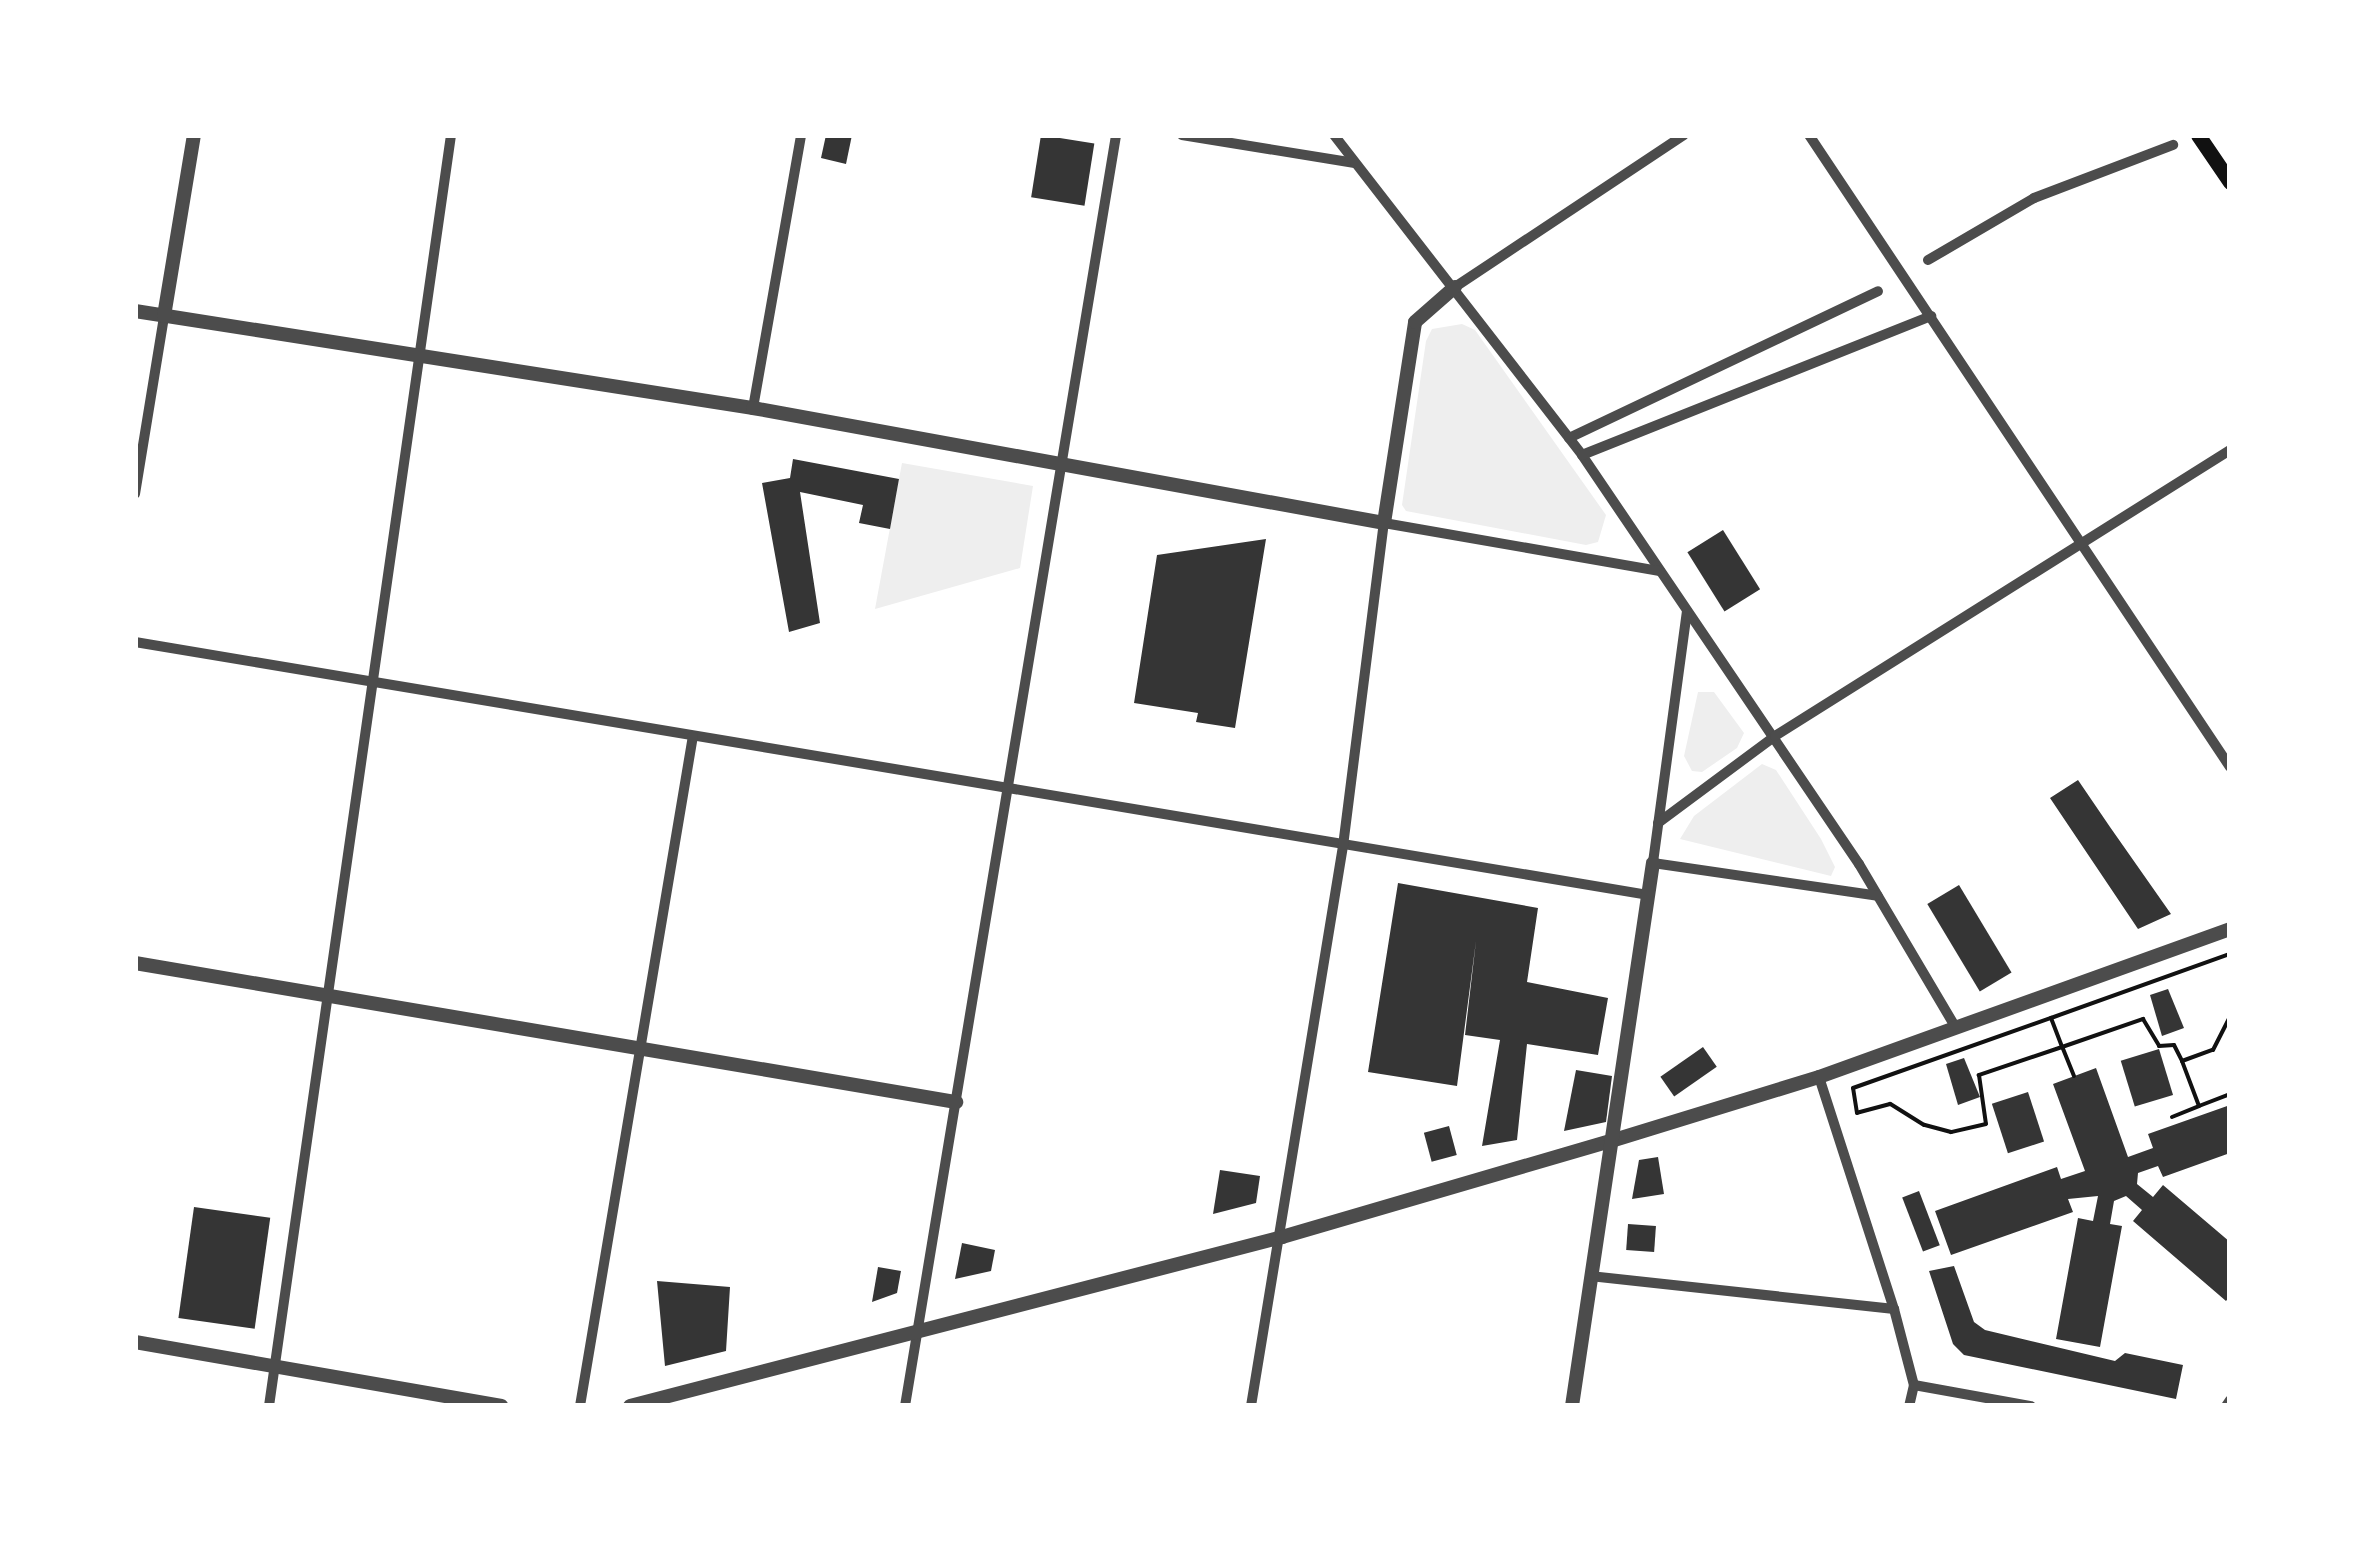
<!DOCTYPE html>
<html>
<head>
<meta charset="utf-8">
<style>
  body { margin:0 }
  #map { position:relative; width:2365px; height:1541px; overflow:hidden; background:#fff; font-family:"Nunito Sans",sans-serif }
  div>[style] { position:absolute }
  .green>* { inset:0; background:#eee }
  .building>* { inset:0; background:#353535; transform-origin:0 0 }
  .path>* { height:4px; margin:-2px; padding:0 2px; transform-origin:2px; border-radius:2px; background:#111 }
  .minor>* { height:10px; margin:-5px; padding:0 5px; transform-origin:5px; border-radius:5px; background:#4c4c4c }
  .tertiary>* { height:14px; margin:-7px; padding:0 7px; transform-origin:7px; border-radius:7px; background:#4c4c4c }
  .secondary>* { height:15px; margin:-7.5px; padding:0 7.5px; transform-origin:7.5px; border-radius:7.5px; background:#111 }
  span { translate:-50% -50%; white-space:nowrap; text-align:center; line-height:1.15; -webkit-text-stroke:8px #fff; paint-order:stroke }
  .frame { position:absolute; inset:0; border:138px solid #fff; pointer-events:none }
</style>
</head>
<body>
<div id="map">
  <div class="green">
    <i style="clip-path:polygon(1462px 324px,1475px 330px,1606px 515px,1598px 542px,1586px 545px,1406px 511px,1402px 505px,1426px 341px,1432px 329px)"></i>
    <i style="clip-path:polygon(902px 463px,1033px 486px,1020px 568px,875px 609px)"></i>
    <i style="clip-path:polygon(1698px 692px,1714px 692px,1744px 733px,1737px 748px,1702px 772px,1692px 771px,1684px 756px)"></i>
    <i style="clip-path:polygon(1762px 764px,1776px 770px,1821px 839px,1835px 867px,1831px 876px,1680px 839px,1694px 816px)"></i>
  </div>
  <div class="building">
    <i style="clip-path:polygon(826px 135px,852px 135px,846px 164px,821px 158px)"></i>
    <i style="left:1041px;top:135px;width:54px;height:63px;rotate:9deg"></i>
    <i style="clip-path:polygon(793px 459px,899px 479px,890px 529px,859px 523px,863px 505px,800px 492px,820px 623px,789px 632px,762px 483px,790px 478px)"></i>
    <i style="left:1723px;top:530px;width:70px;height:42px;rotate:58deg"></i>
    <i style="clip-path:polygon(1266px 539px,1235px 728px,1196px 722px,1198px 713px,1134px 703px,1157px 555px)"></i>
    <i style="clip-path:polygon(2078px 780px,2110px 827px,2171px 914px,2138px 929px,2050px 798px)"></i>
    <i style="clip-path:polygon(1398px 883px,1538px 908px,1527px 982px,1608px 998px,1598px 1055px,1527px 1044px,1517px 1140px,1482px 1146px,1500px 1040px,1465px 1035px,1476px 941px,1457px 1086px,1368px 1072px)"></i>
    <i style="left:1959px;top:885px;width:102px;height:37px;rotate:59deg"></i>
    <i style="clip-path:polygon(2168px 989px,2184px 1028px,2162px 1036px,2150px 995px)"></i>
    <i style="left:1703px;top:1047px;width:24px;height:52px;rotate:55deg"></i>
    <i style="left:2159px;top:1049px;width:48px;height:40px;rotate:73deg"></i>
    <i style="clip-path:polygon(1964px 1058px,1980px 1097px,1958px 1105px,1946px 1064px)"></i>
    <i style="clip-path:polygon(2096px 1068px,2128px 1157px,2153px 1148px,2148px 1134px,2230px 1105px,2230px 1153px,2163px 1177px,2158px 1166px,2138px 1173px,2137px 1184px,2153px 1197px,2163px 1185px,2230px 1242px,2230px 1296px,2226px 1301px,2133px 1221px,2142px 1210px,2126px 1196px,2114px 1201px,2110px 1224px,2122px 1226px,2100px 1347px,2056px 1339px,2078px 1218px,2093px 1221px,2098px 1196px,2068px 1199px,2073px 1212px,1951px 1255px,1935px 1211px,2057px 1167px,2061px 1179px,2085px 1171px,2053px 1084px)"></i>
    <i style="clip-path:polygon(1576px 1070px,1612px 1076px,1606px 1122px,1564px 1131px)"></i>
    <i style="left:2028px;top:1092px;width:52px;height:38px;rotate:72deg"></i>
    <i style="left:1449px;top:1126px;width:30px;height:26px;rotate:75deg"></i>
    <i style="clip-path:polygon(1658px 1157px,1664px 1194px,1632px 1199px,1639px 1160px)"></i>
    <i style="clip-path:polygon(1220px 1170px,1260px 1176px,1256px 1203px,1213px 1214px)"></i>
    <i style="left:1919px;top:1191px;width:58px;height:18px;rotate:69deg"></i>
    <i style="left:194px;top:1207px;width:77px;height:112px;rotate:8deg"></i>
    <i style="left:1628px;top:1224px;width:28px;height:26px;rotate:4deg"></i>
    <i style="clip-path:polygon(962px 1243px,995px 1250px,991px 1271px,955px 1279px)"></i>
    <i style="clip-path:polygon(1954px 1266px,1974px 1322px,1985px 1330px,2115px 1361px,2125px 1353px,2183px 1365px,2176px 1399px,1964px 1355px,1953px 1344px,1929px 1271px)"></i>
    <i style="clip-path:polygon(878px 1267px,901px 1271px,897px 1293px,872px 1302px)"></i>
    <i style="clip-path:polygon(657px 1281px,730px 1287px,726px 1351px,665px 1366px)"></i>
  </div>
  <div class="path">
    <i style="left:2051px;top:1018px;width:31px;rotate:69deg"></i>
    <i style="left:2062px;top:1047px;width:88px;rotate:161.4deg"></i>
    <i style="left:1979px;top:1075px;width:49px;rotate:81.9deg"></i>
    <i style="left:1986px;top:1124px;width:36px;rotate:167deg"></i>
    <i style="left:1951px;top:1132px;width:28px;rotate:-165deg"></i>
    <i style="left:1924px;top:1125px;width:40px;rotate:-148deg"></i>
    <i style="left:1890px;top:1104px;width:34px;rotate:165deg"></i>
    <i style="left:1857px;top:1113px;width:25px;rotate:-99deg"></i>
    <i style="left:1853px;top:1088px;width:210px;rotate:-19.5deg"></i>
    <i style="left:2051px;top:1018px;width:190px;rotate:-19.7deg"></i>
    <i style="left:2074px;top:1076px;width:31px;rotate:-112deg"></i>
    <i style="left:2062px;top:1047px;width:86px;rotate:-19.1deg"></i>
    <i style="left:2143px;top:1019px;width:31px;rotate:59deg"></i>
    <i style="left:2159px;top:1046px;width:15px;rotate:-4deg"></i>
    <i style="left:2174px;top:1045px;width:18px;rotate:63deg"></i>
    <i style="left:2199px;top:1106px;width:33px;rotate:-21deg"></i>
    <i style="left:2172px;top:1117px;width:29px;rotate:-22deg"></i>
    <i style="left:2199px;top:1106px;width:48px;rotate:-110.7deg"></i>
    <i style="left:2182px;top:1061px;width:33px;rotate:-20deg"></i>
    <i style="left:2213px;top:1050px;width:37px;rotate:-63deg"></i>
  </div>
  <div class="minor">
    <i style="left:1182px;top:135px;width:175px;rotate:9.2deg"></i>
    <i style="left:1334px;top:135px;width:405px;rotate:52.2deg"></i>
    <i style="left:1582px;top:455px;width:494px;rotate:55.9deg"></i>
    <i style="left:1859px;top:864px;width:191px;rotate:59.4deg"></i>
    <i style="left:1809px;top:135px;width:759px;rotate:56.33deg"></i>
    <i style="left:1928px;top:260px;width:123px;rotate:-30.3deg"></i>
    <i style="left:2034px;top:198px;width:149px;rotate:-20.9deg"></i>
    <i style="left:1455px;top:287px;width:275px;rotate:-33.6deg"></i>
    <i style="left:753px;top:408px;width:277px;rotate:-80deg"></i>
    <i style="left:1569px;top:438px;width:342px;rotate:-25.4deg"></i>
    <i style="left:1582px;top:455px;width:376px;rotate:-21.7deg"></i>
    <i style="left:135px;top:494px;width:180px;rotate:-80.7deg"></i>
    <i style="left:1687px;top:611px;width:254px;rotate:97.7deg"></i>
    <i style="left:1653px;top:863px;width:227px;rotate:8.3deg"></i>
    <i style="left:135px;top:642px;width:1535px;rotate:9.49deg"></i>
    <i style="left:1658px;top:823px;width:146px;rotate:-36.6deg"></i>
    <i style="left:1775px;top:736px;width:537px;rotate:-32.15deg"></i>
    <i style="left:1819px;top:1077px;width:244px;rotate:72.1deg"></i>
    <i style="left:1894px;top:1309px;width:79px;rotate:75.3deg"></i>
    <i style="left:1914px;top:1385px;width:22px;rotate:103deg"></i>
    <i style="left:1590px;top:1276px;width:306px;rotate:6.2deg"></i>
    <i style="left:1914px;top:1385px;width:119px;rotate:10.2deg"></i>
    <i style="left:269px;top:1406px;width:1284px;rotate:-81.85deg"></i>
    <i style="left:580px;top:1406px;width:679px;rotate:-80.43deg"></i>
    <i style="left:905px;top:1406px;width:1288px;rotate:-80.57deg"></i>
    <i style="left:1251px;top:1406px;width:568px;rotate:-80.67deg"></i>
    <i style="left:1343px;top:846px;width:326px;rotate:-82.8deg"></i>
    <i style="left:1384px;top:523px;width:280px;rotate:9.9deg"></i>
    <i style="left:2226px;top:1406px;width:7px;rotate:-56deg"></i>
  </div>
  <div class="tertiary">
    <i style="left:135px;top:311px;width:626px;rotate:8.92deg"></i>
    <i style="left:753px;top:408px;width:641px;rotate:10.33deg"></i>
    <i style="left:1384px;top:523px;width:203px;rotate:-81.2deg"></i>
    <i style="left:1415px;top:322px;width:53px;rotate:-41.2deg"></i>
    <i style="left:164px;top:316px;width:183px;rotate:-80.6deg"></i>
    <i style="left:135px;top:963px;width:833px;rotate:9.61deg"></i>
    <i style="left:135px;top:1342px;width:372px;rotate:9.9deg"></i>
    <i style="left:630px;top:1406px;width:674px;rotate:-14.53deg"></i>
    <i style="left:1282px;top:1237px;width:343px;rotate:-16.3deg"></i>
    <i style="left:1611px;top:1141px;width:218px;rotate:-17.1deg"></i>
    <i style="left:1819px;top:1077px;width:437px;rotate:-19.8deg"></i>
    <i style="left:1572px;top:1406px;width:549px;rotate:-81.52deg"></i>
  </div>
  <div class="secondary">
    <i style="left:2198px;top:135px;width:57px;rotate:55.8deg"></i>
  </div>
  <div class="frame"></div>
</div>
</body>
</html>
